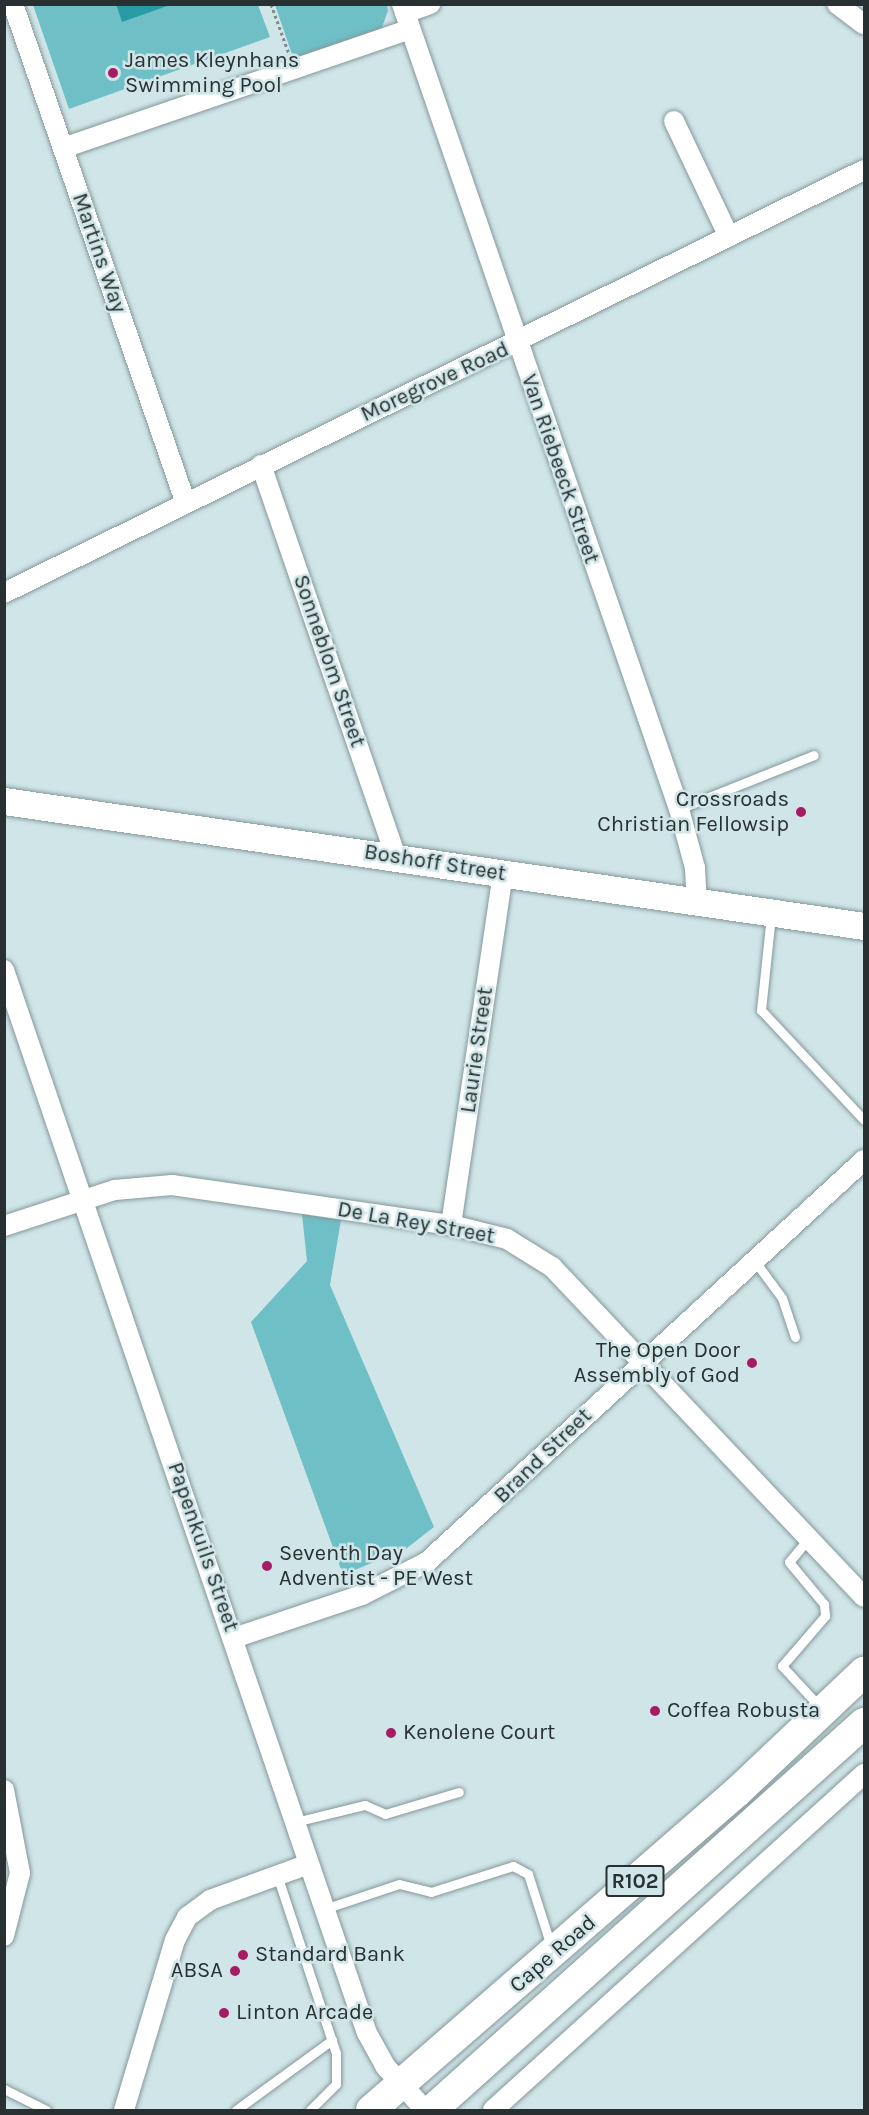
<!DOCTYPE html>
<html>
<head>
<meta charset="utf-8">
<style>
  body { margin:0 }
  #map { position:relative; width:869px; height:2115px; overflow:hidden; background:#d0e5e8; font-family:Karla,sans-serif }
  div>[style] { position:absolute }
  .green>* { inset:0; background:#6fbfc7 }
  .water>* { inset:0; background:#299ba5 }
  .path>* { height:3px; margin-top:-1.5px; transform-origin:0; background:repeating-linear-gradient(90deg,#7b8a8c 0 3px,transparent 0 6px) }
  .roads { filter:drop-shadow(0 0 2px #84989a) drop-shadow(0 0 2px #84989a) }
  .lane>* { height:9px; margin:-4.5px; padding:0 4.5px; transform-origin:4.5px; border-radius:4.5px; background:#fff }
  .street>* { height:20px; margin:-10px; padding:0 10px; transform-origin:10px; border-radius:10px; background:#fff }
  .secondary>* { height:27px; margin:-13.5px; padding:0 13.5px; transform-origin:13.5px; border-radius:13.5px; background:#fff }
  .primary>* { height:30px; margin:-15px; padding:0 15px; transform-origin:15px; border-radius:15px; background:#fff }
  .dots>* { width:16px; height:16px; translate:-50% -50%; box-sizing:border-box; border:3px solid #d0e5e8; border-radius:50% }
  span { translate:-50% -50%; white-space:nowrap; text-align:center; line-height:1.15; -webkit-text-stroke:5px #d0e5e8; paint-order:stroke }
  .shield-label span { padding:2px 4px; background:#d0e5e8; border:2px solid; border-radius:4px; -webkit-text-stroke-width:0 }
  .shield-label { font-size:21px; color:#283031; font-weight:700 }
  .poi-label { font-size:22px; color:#283031 }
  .left { translate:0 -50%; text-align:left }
  .right { translate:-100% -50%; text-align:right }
  .street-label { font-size:22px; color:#283031 }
  .frame { position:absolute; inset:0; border:6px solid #283031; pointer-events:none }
</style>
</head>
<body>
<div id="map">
  <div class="green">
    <i style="clip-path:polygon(33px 5px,258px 5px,270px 37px,69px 109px)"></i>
    <i style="clip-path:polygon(275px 5px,387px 5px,388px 11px,381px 30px,294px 60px)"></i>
    <i style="clip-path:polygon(302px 1214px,341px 1220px,330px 1285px,434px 1527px,407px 1548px,343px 1575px,251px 1322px,307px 1261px)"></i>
  </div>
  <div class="water">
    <i style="clip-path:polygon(116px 4px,170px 4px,170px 5px,122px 22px)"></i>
  </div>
  <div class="path">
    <i style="left:271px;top:4px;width:53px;rotate:70.2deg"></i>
  </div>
  <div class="roads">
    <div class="lane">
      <i style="left:679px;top:809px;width:145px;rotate:-21.8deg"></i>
      <i style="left:771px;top:915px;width:96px;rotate:96deg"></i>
      <i style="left:761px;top:1010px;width:151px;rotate:46.9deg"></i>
      <i style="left:754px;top:1260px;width:47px;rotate:53.6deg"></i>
      <i style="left:782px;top:1298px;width:41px;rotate:71.6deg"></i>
      <i style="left:809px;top:1538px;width:31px;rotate:130deg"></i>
      <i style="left:789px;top:1562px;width:55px;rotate:50.2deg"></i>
      <i style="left:824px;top:1604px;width:12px;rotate:85deg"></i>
      <i style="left:825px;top:1616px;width:66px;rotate:130.7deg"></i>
      <i style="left:782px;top:1666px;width:56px;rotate:47.2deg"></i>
      <i style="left:295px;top:1822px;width:72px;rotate:-13.7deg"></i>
      <i style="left:365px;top:1805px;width:22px;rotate:24deg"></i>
      <i style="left:385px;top:1814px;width:77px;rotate:-16.6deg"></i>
      <i style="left:277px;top:1875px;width:188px;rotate:71.7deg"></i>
      <i style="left:336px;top:2053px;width:31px;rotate:90deg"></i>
      <i style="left:336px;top:2084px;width:37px;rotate:135deg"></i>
      <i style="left:324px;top:1909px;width:79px;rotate:-18.4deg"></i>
      <i style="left:399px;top:1884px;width:33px;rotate:14deg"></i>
      <i style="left:431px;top:1892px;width:86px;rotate:-17.6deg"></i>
      <i style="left:513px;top:1866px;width:17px;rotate:28deg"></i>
      <i style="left:528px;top:1874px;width:76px;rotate:72.3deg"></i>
      <i style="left:4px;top:2089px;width:47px;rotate:26.6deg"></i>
      <i style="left:236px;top:2110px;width:119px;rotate:-36.1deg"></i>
    </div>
    <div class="street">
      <i style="left:13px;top:4px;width:526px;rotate:70.91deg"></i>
      <i style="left:402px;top:4px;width:851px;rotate:71.01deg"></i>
      <i style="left:679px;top:809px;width:61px;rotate:74.8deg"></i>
      <i style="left:695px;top:868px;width:34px;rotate:87deg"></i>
      <i style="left:837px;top:4px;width:34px;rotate:37deg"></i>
      <i style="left:405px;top:13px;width:27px;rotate:-20deg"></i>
      <i style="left:674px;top:121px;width:128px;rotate:64.6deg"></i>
      <i style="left:63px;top:148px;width:367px;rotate:-18.9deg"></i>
      <i style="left:261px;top:465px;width:415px;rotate:71deg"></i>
      <i style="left:4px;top:593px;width:958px;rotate:-26.19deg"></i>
      <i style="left:4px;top:970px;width:1123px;rotate:71.15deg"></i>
      <i style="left:367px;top:2033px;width:38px;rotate:61deg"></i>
      <i style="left:385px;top:2066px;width:59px;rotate:47.7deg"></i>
      <i style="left:451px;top:1225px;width:355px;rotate:-81.6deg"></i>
      <i style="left:4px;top:1226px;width:117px;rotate:-18deg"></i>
      <i style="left:115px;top:1190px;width:57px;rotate:-5deg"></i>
      <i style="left:172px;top:1185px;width:282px;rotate:8.2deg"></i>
      <i style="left:451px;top:1225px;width:58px;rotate:14deg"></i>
      <i style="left:507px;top:1239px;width:53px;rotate:31.9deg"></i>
      <i style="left:552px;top:1267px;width:454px;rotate:46.6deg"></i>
      <i style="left:234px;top:1638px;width:135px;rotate:-18.6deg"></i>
      <i style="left:362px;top:1595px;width:73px;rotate:-26.9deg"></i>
      <i style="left:427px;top:1562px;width:594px;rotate:-42.61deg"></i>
      <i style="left:4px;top:1790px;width:85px;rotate:79.1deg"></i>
      <i style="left:20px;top:1873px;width:65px;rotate:104.3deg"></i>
      <i style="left:124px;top:2110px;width:177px;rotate:-73.3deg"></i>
      <i style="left:175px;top:1940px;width:26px;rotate:-62deg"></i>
      <i style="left:187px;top:1917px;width:29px;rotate:-36deg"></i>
      <i style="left:210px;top:1900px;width:105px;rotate:-20deg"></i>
      <i style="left:493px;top:2110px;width:501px;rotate:-42.17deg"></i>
    </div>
    <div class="secondary">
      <i style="left:4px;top:801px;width:869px;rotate:8.27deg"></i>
    </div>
    <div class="primary">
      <i style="left:371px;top:2110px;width:485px;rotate:-41deg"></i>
      <i style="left:737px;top:1792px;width:175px;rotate:-43.4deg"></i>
      <i style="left:432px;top:2110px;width:580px;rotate:-41.86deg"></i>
    </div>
  </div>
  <div class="dots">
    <i style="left:113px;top:73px;background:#a51c65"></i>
    <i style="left:801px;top:812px;background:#a51c65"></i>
    <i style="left:752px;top:1363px;background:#a51c65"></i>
    <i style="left:267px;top:1566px;background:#a51c65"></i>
    <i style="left:655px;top:1711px;background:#a51c65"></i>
    <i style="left:391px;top:1733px;background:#a51c65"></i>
    <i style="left:243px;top:1955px;background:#a51c65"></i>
    <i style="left:235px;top:1971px;background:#a51c65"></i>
    <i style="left:224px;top:2013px;background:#a51c65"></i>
  </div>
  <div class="shield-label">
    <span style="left:635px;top:1881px">R102</span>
  </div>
  <div class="poi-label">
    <span class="left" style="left:125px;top:73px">James Kleynhans<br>Swimming Pool</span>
    <span class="right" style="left:789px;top:812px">Crossroads<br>Christian Fellowsip</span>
    <span class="right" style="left:740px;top:1363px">The Open Door<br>Assembly of God</span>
    <span class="left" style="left:279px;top:1566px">Seventh Day<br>Adventist - PE West</span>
    <span class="left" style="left:667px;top:1711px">Coffea Robusta</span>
    <span class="left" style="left:403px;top:1733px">Kenolene Court</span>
    <span class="left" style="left:255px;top:1955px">Standard Bank</span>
    <span class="right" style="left:223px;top:1971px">ABSA</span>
    <span class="left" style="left:236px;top:2013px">Linton Arcade</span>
  </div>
  <div class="street-label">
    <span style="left:99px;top:253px;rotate:71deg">Martins Way</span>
    <span style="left:435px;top:382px;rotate:-25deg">Moregrove Road</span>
    <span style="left:560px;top:469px;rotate:71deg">Van Riebeeck Street</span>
    <span style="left:329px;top:661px;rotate:71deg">Sonneblom Street</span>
    <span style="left:435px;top:863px;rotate:9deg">Boshoff Street</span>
    <span style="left:477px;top:1050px;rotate:-82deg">Laurie Street</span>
    <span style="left:416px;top:1223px;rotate:10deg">De La Rey Street</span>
    <span style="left:543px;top:1456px;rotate:-44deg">Brand Street</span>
    <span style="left:203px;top:1547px;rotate:71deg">Papenkuils Street</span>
    <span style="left:553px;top:1954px;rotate:-41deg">Cape Road</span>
  </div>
  <div class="frame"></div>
</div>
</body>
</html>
